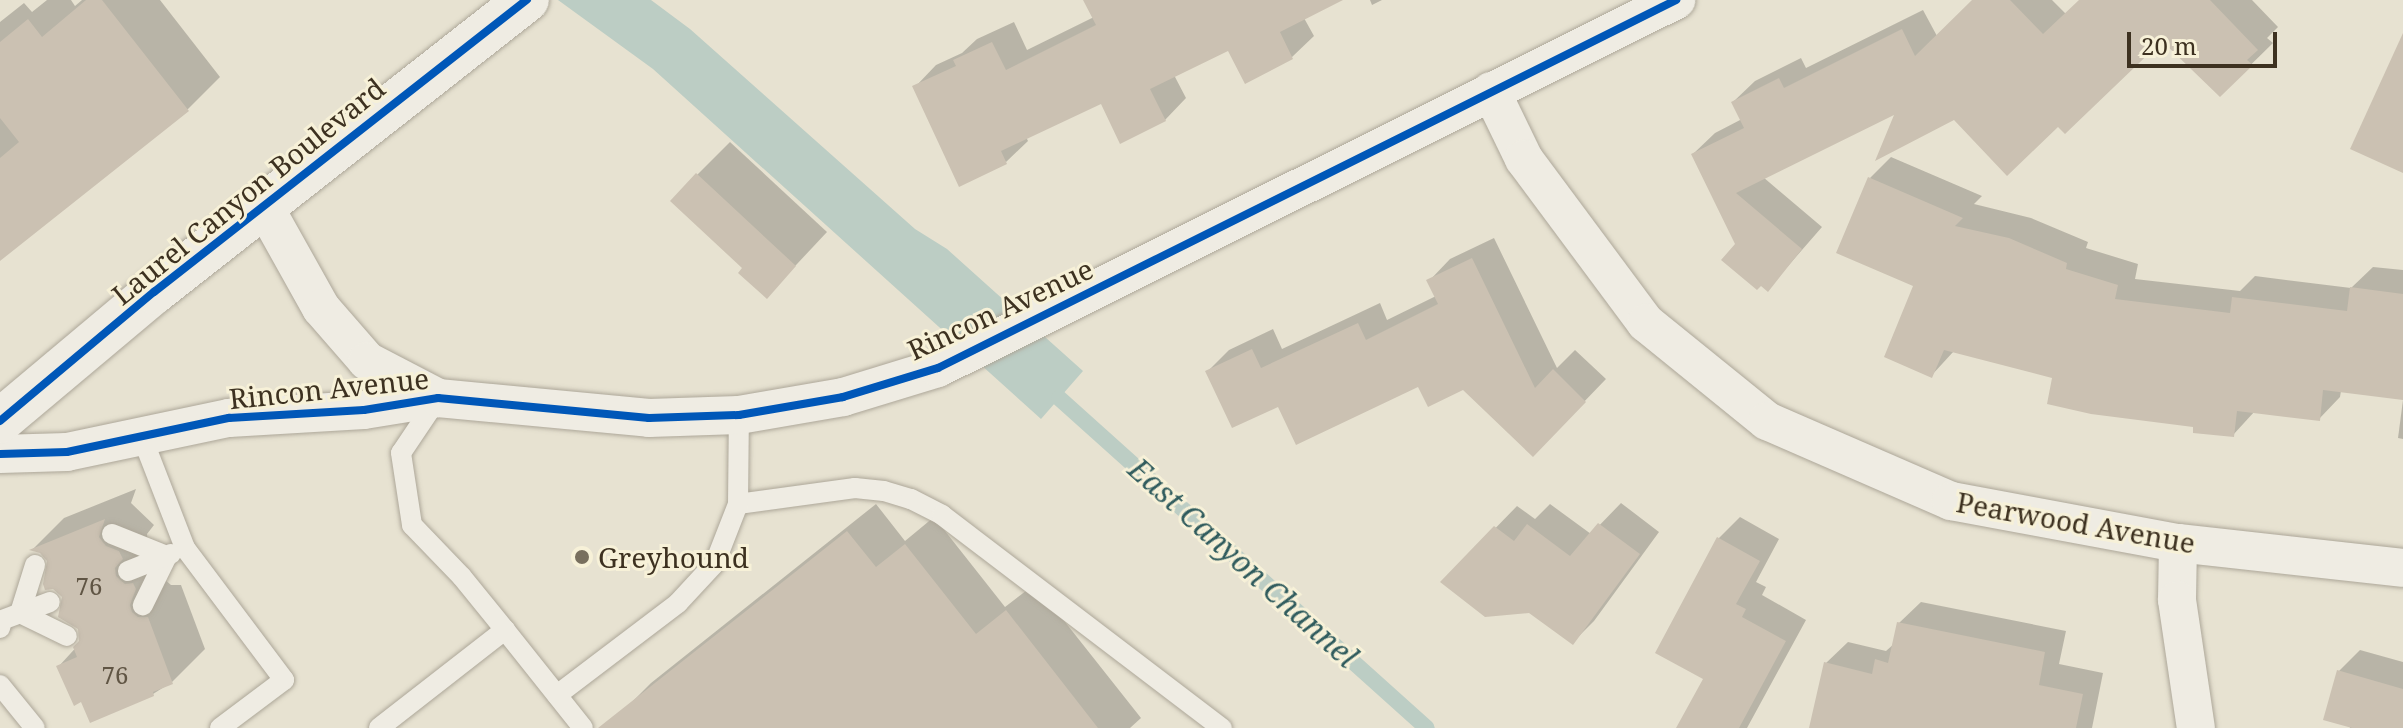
<!DOCTYPE html>
<html>
<head>
<meta charset="utf-8">
<style>
  body { margin:0 }
  #map { position:relative; width:2403px; height:728px; overflow:hidden; background:#e7e2d1; font-family:"Noto Serif",serif }
  div>[style] { position:absolute }
  .water>* { inset:0; background:#bccdc4 }
  .shadow>* { inset:0; background:#0003 }
  .stream>* { height:16px; margin:-8px; padding:0 8px; transform-origin:8px; border-radius:8px; background:#bccdc4 }
  .building>* { inset:0; background:#cbc1b2 }
  .roads { filter:drop-shadow(0 0 2px #ada799) drop-shadow(0 0 2px #ada799) }
  .service>* { height:20px; margin:-10px; padding:0 10px; transform-origin:10px; border-radius:10px; background:#efece3 }
  .minor>* { height:38px; margin:-19px; padding:0 19px; transform-origin:19px; border-radius:19px; background:#efece3 }
  .secondary>* { height:44px; margin:-22px; padding:0 22px; transform-origin:22px; border-radius:22px; background:#efece3 }
  .cycleway>* { height:8px; margin:-4px; padding:0 4px; transform-origin:4px; border-radius:4px; background:#0057b8 }
  .dots>* { width:22px; height:22px; translate:-50% -50%; box-sizing:border-box; border:4px solid #f7f1d8; border-radius:50% }
  span { translate:-50% -50%; white-space:nowrap; text-align:center; line-height:1.15; -webkit-text-stroke:6px #f7f1d8; paint-order:stroke }
  .number-label { font-size:24px; color:#605544 }
  .number-label span { -webkit-text-stroke-width:0 }
  .street-label { font-size:28px; color:#3d3120 }
  .poi-label { font-size:28px; color:#3d3120 }
  .left { translate:0 -50%; text-align:left }
  .water-label { font-size:30px; color:#2f5b5d; font-style:italic }
  .scale { position:absolute; left:2127px; top:32px; width:150px; height:36px; box-sizing:border-box; border:4px solid #3d3120; border-top:0; padding-left:10px; font-size:24px; line-height:28px; white-space:nowrap; color:#3d3120; -webkit-text-stroke:6px #f7f1d8; paint-order:stroke }
</style>
</head>
<body>
<div id="map">
  <div class="water">
    <i style="clip-path:polygon(558px 0,651px 0,690px 29px,915px 229px,947px 249px,1083px 371px,1041px 419px,653px 69px)"></i>
  </div>
  <div class="shadow">
    <i style="clip-path:polygon(47px 0,71px 0,75px 6px,82px 0,160px 0,220px 77px,188px 109px,0 258px,0 22px,24px 3px,32px 12px)"></i>
    <i style="clip-path:polygon(1085px 0,1339px 0,1304px 18px,1314px 36px,1292px 57px,1245px 81px,1228px 48px,1174px 75px,1186px 98px,1165px 120px,1102px 102px,1026px 137px,1028px 141px,1006px 162px,915px 87px,936px 65px,962px 53px,977px 39px,1014px 22px,1027px 50px,1094px 17px)"></i>
    <i style="clip-path:polygon(1370px 0,1382px 0,1372px 5px)"></i>
    <i style="clip-path:polygon(1974px 0,2052px 0,2066px 14px,2081px 0,2252px 0,2278px 27px,2267px 38px,2273px 43px,2220px 95px,2162px 38px,2058px 125px,1898px 111px,1763px 177px,1822px 227px,1768px 289px,1737px 245px,1693px 154px,1715px 133px,1742px 119px,1733px 102px,1755px 81px,1801px 58px,1806px 68px,1923px 10px,1937px 36px)"></i>
    <i style="clip-path:polygon(730px 142px,827px 232px,767px 296px,697px 175px)"></i>
    <i style="clip-path:polygon(1891px 157px,1982px 196px,1974px 204px,2031px 218px,2088px 242px,2086px 248px,2138px 264px,2135px 279px,2240px 291px,2255px 276px,2351px 288px,2373px 267px,2403px 270px,2403px 398px,2341px 391px,2340px 397px,2319px 419px,2255px 411px,2233px 435px,2054px 377px,1954px 351px,1931px 376px,1916px 285px,1870px 178px)"></i>
    <i style="clip-path:polygon(1494px 238px,1557px 368px,1575px 350px,1606px 379px,1554px 433px,1464px 387px,1419px 385px,1279px 404px,1208px 371px,1229px 350px,1273px 329px,1282px 349px,1380px 303px,1387px 320px,1436px 296px,1429px 281px,1450px 259px)"></i>
    <i style="clip-path:polygon(2403px 400px,2403px 439px,2398px 438px)"></i>
    <i style="clip-path:polygon(136px 489px,131px 503px,154px 525px,147px 534px,148px 544px,164px 579px,171px 585px,181px 585px,205px 649px,172px 682px,153px 694px,82px 700px,59px 666px,81px 642px,80px 628px,50px 561px,41px 551px,33px 549px,64px 518px)"></i>
    <i style="clip-path:polygon(1621px 503px,1659px 532px,1594px 621px,1573px 642px,1530px 611px,1443px 582px,1517px 506px,1535px 519px,1550px 504px,1591px 534px)"></i>
    <i style="clip-path:polygon(876px 504px,905px 541px,934px 517px,1005px 607px,1035px 584px,1141px 718px,1130px 728px,636px 728px,623px 711px,651px 683px)"></i>
    <i style="clip-path:polygon(1740px 517px,1779px 539px,1756px 582px,1766px 587px,1762px 595px,1806px 620px,1747px 728px,1679px 728px,1706px 679px,1718px 539px)"></i>
    <i style="clip-path:polygon(1921px 602px,2066px 631px,2059px 664px,2103px 673px,2092px 728px,1811px 728px,1826px 663px,1848px 642px,1886px 651px,1895px 643px,1899px 623px)"></i>
    <i style="clip-path:polygon(2360px 650px,2403px 662px,2403px 728px,2350px 728px,2339px 671px)"></i>
  </div>
  <div class="stream">
    <i style="left:1059px;top:398px;width:494px;rotate:41.9deg"></i>
  </div>
  <div class="building">
    <i style="clip-path:polygon(86px 0,102px 0,189px 111px,0 261px,0 158px,19px 142px,0 118px,0 42px,28px 19px,42px 37px)"></i>
    <i style="clip-path:polygon(1083px 0,1343px 0,1280px 32px,1293px 59px,1245px 84px,1228px 51px,1150px 89px,1166px 121px,1120px 144px,1101px 104px,1001px 151px,1007px 164px,959px 187px,912px 86px,956px 66px,953px 60px,992px 42px,1006px 70px,1096px 25px)"></i>
    <i style="clip-path:polygon(1972px 0,2010px 0,2043px 34px,2079px 0,2210px 0,2258px 50px,2247px 60px,2253px 65px,2220px 97px,2162px 41px,2065px 134px,2058px 127px,2007px 176px,1954px 120px,1875px 161px,1894px 115px,1736px 193px,1802px 249px,1768px 292px,1761px 286px,1757px 290px,1721px 260px,1735px 244px,1691px 154px,1744px 128px,1731px 102px,1779px 78px,1784px 88px,1902px 29px,1915px 56px)"></i>
    <i style="clip-path:polygon(2403px 33px,2403px 173px,2350px 149px)"></i>
    <i style="clip-path:polygon(696px 173px,796px 266px,767px 299px,738px 273px,742px 268px,670px 201px)"></i>
    <i style="clip-path:polygon(1868px 177px,1963px 218px,1955px 226px,2009px 238px,2067px 263px,2066px 269px,2118px 285px,2115px 299px,2230px 313px,2232px 297px,2347px 311px,2350px 287px,2403px 294px,2403px 400px,2323px 390px,2320px 421px,2237px 411px,2234px 437px,2193px 433px,2193px 427px,2091px 414px,2047px 404px,2052px 378px,1944px 350px,1932px 378px,1884px 357px,1913px 286px,1836px 253px)"></i>
    <i style="clip-path:polygon(1472px 258px,1535px 388px,1553px 369px,1586px 402px,1533px 457px,1463px 390px,1428px 407px,1418px 387px,1296px 445px,1278px 407px,1232px 428px,1205px 371px,1252px 349px,1261px 368px,1358px 323px,1366px 340px,1438px 304px,1426px 280px)"></i>
    <i style="clip-path:polygon(105px 519px,99px 537px,106px 546px,119px 551px,123px 559px,115px 568px,116px 576px,125px 584px,133px 583px,136px 589px,130px 605px,132px 612px,138px 617px,148px 617px,173px 684px,153px 692px,154px 696px,90px 723px,81px 702px,74px 706px,56px 666px,77px 657px,73px 647px,79px 641px,78px 629px,58px 617px,62px 597px,53px 589px,45px 590px,43px 584px,47px 561px,40px 553px,29px 550px)"></i>
    <i style="clip-path:polygon(1598px 523px,1640px 554px,1573px 645px,1529px 613px,1485px 617px,1440px 582px,1494px 526px,1514px 541px,1527px 524px,1570px 556px)"></i>
    <i style="clip-path:polygon(847px 531px,876px 567px,905px 544px,976px 634px,1006px 610px,1098px 728px,598px 728px)"></i>
    <i style="clip-path:polygon(1717px 537px,1760px 561px,1736px 604px,1746px 609px,1742px 617px,1786px 641px,1739px 728px,1676px 728px,1703px 679px,1655px 653px)"></i>
    <i style="clip-path:polygon(1897px 622px,2045px 652px,2039px 685px,2083px 694px,2076px 728px,1809px 728px,1824px 662px,1872px 674px,1875px 659px,1888px 663px)"></i>
    <i style="clip-path:polygon(2337px 670px,2403px 689px,2403px 728px,2352px 728px,2323px 720px)"></i>
  </div>
  <div class="roads">
    <div class="service">
      <i style="left:438px;top:398px;width:66px;rotate:123.9deg"></i>
      <i style="left:401px;top:453px;width:73px;rotate:81.3deg"></i>
      <i style="left:412px;top:525px;width:72px;rotate:46.1deg"></i>
      <i style="left:462px;top:577px;width:68px;rotate:50.9deg"></i>
      <i style="left:142px;top:437px;width:119px;rotate:68.8deg"></i>
      <i style="left:185px;top:548px;width:165px;rotate:53.1deg"></i>
      <i style="left:284px;top:680px;width:80px;rotate:143.1deg"></i>
      <i style="left:738px;top:504px;width:118px;rotate:-7.8deg"></i>
      <i style="left:855px;top:488px;width:29px;rotate:6deg"></i>
      <i style="left:884px;top:491px;width:28px;rotate:17deg"></i>
      <i style="left:911px;top:499px;width:35px;rotate:27deg"></i>
      <i style="left:942px;top:515px;width:352px;rotate:37.3deg"></i>
      <i style="left:112px;top:534px;width:59px;rotate:21.8deg"></i>
      <i style="left:167px;top:556px;width:55px;rotate:116.1deg"></i>
      <i style="left:35px;top:565px;width:50px;rotate:107.4deg"></i>
      <i style="left:20px;top:613px;width:52px;rotate:26.1deg"></i>
      <i style="left:128px;top:571px;width:46px;rotate:-21.6deg"></i>
      <i style="left:0;top:628px;width:8px;rotate:-76deg"></i>
      <i style="left:2px;top:620px;width:51px;rotate:-20.6deg"></i>
      <i style="left:0;top:685px;width:55px;rotate:50.9deg"></i>
      <i style="left:557px;top:695px;width:152px;rotate:-37.2deg"></i>
      <i style="left:678px;top:603px;width:54px;rotate:-47.2deg"></i>
      <i style="left:715px;top:563px;width:63px;rotate:-68.7deg"></i>
      <i style="left:738px;top:504px;width:89px;rotate:-89.4deg"></i>
      <i style="left:379px;top:728px;width:160px;rotate:-37.9deg"></i>
      <i style="left:505px;top:630px;width:125px;rotate:51.5deg"></i>
    </div>
    <div class="minor">
      <i style="left:1491px;top:91px;width:76px;rotate:64.1deg"></i>
      <i style="left:1524px;top:159px;width:204px;rotate:53.4deg"></i>
      <i style="left:1646px;top:323px;width:156px;rotate:39deg"></i>
      <i style="left:1767px;top:421px;width:201px;rotate:23.5deg"></i>
      <i style="left:1951px;top:501px;width:231px;rotate:10.5deg"></i>
      <i style="left:2178px;top:543px;width:226px;rotate:6.3deg"></i>
      <i style="left:264px;top:206px;width:117px;rotate:60.8deg"></i>
      <i style="left:321px;top:308px;width:70px;rotate:49deg"></i>
      <i style="left:367px;top:361px;width:80px;rotate:27.5deg"></i>
      <i style="left:0;top:454px;width:67px;rotate:-1.7deg"></i>
      <i style="left:67px;top:452px;width:166px;rotate:-11.9deg"></i>
      <i style="left:229px;top:418px;width:135px;rotate:-3.4deg"></i>
      <i style="left:364px;top:410px;width:75px;rotate:-9.2deg"></i>
      <i style="left:438px;top:398px;width:212px;rotate:5.4deg"></i>
      <i style="left:649px;top:418px;width:90px;rotate:-1.9deg"></i>
      <i style="left:739px;top:415px;width:106px;rotate:-9.8deg"></i>
      <i style="left:843px;top:397px;width:99px;rotate:-17deg"></i>
      <i style="left:938px;top:368px;width:825px;rotate:-26.5deg"></i>
      <i style="left:2178px;top:543px;width:57px;rotate:91deg"></i>
      <i style="left:2177px;top:600px;width:129px;rotate:81.6deg"></i>
    </div>
    <div class="secondary">
      <i style="left:0;top:421px;width:201px;rotate:-40deg"></i>
      <i style="left:154px;top:292px;width:474px;rotate:-38.1deg"></i>
    </div>
  </div>
  <div class="cycleway">
    <i style="left:0;top:421px;width:201px;rotate:-40deg"></i>
    <i style="left:154px;top:292px;width:474px;rotate:-38.1deg"></i>
    <i style="left:0;top:454px;width:67px;rotate:-1.7deg"></i>
    <i style="left:67px;top:452px;width:166px;rotate:-11.9deg"></i>
    <i style="left:229px;top:418px;width:135px;rotate:-3.4deg"></i>
    <i style="left:364px;top:410px;width:75px;rotate:-9.2deg"></i>
    <i style="left:438px;top:398px;width:212px;rotate:5.4deg"></i>
    <i style="left:649px;top:418px;width:90px;rotate:-1.9deg"></i>
    <i style="left:739px;top:415px;width:106px;rotate:-9.8deg"></i>
    <i style="left:843px;top:397px;width:99px;rotate:-17deg"></i>
    <i style="left:938px;top:368px;width:825px;rotate:-26.5deg"></i>
  </div>
  <div class="dots">
    <i style="left:582px;top:557px;background:#786f5e"></i>
  </div>
  <div class="number-label">
    <span style="left:89px;top:586px">76</span>
    <span style="left:115px;top:675px">76</span>
  </div>
  <div class="street-label">
    <span style="left:248px;top:191px;rotate:-39deg">Laurel Canyon Boulevard</span>
    <span style="left:1000px;top:309px;rotate:-25deg">Rincon Avenue</span>
    <span style="left:329px;top:388px;rotate:-6deg">Rincon Avenue</span>
    <span style="left:2076px;top:522px;rotate:10deg">Pearwood Avenue</span>
  </div>
  <div class="poi-label">
    <span class="left" style="left:598px;top:557px">Greyhound</span>
  </div>
  <div class="water-label">
    <span style="left:1243px;top:563px;rotate:42deg">East Canyon Channel</span>
  </div>
  <div class="scale">20 m</div>
</div>
</body>
</html>
